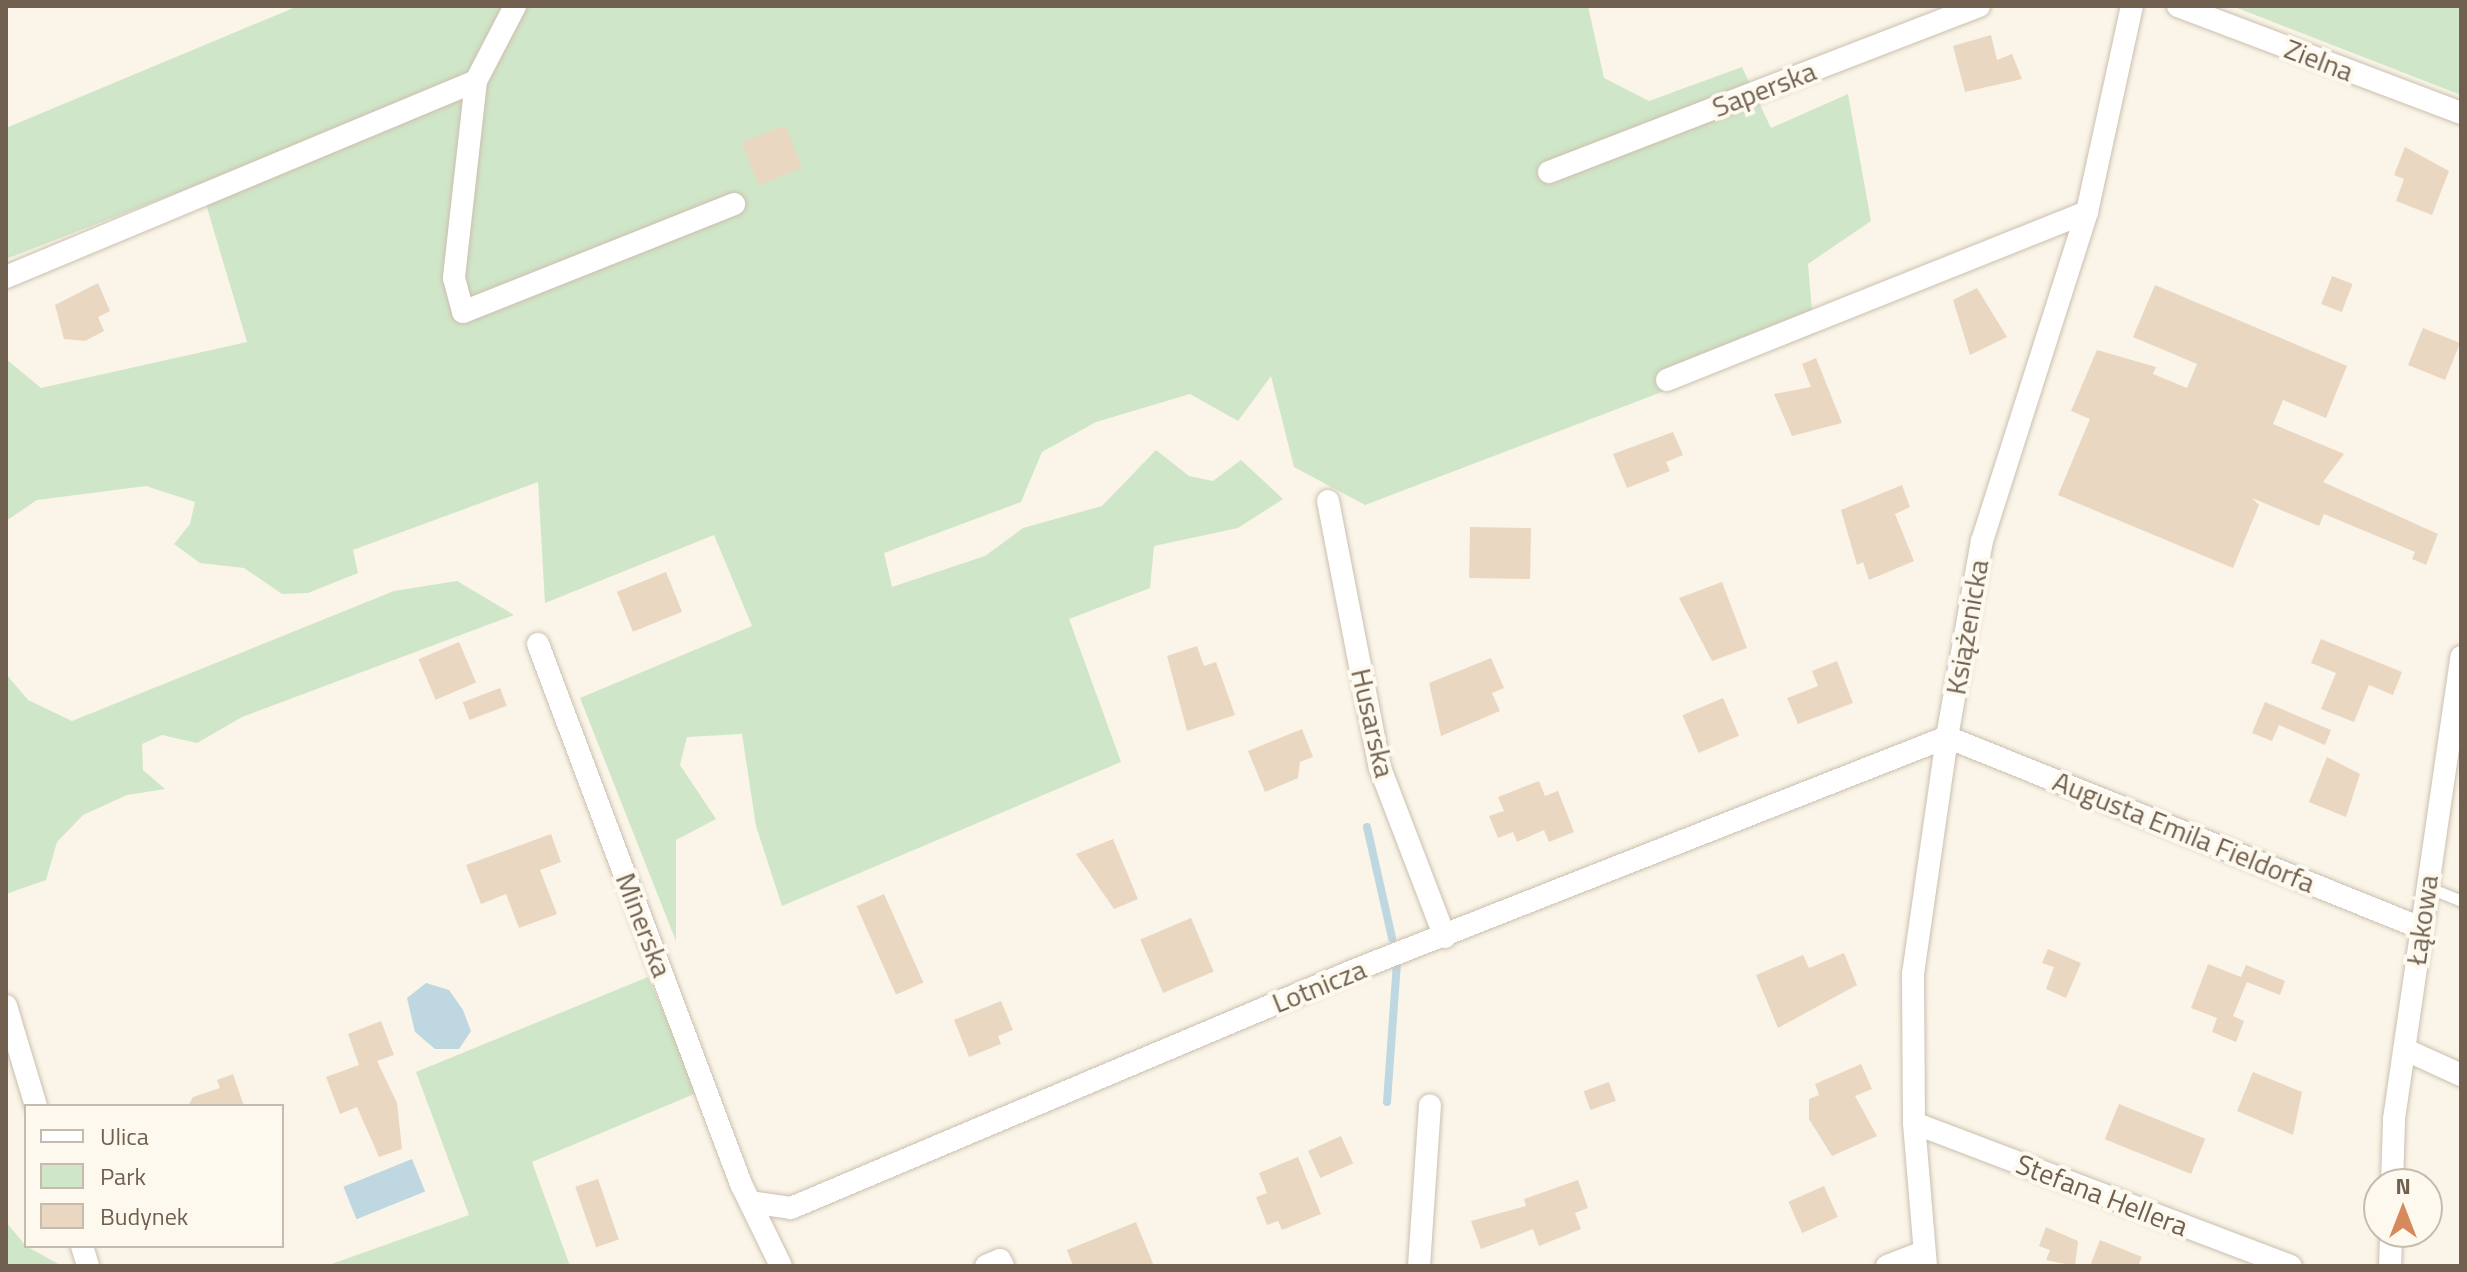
<!DOCTYPE html>
<html>
<head>
<meta charset="utf-8">
<style>
  body { margin:0 }
  #map { position:relative; width:2467px; height:1272px; overflow:hidden; background:#faf5e8; font-family:"Titillium Web",sans-serif }
  div>[style] { position:absolute }
  .green>* { inset:0; background:#d0e6c8 }
  .water>* { inset:0; background:#bfd7e1; transform-origin:0 0 }
  .stream>* { height:8px; margin:-4px; padding:0 4px; transform-origin:4px; border-radius:4px; background:#bfd7e1 }
  .building>* { inset:0; background:#ead7c1; transform-origin:0 0 }
  .roads { filter:drop-shadow(0 0 2px #cbbfaf) drop-shadow(0 0 2px #cbbfaf) }
  .lane>* { height:11px; margin:-5.5px; padding:0 5.5px; transform-origin:5.5px; border-radius:5.5px; background:#fff }
  .street>* { height:22px; margin:-11px; padding:0 11px; transform-origin:11px; border-radius:11px; background:#fff }
  span { translate:-50% -50%; white-space:nowrap; text-align:center; line-height:1.15; -webkit-text-stroke:8px #fdf9ee; paint-order:stroke }
  .street-label { font-size:28px; color:#71604f }
  .frame { position:absolute; inset:0; border:8px solid #71604f; pointer-events:none }
  .legend { position:absolute; left:24px; top:1104px; width:260px; height:144px; box-sizing:border-box; background:#fdf9ee; border:2px solid #c5bcae; margin:0; padding:10px 14px; list-style:none; font-size:24px; color:#71604f }
  .legend li { display:flex; align-items:center; gap:16px; height:40px }
  .legend b { width:40px; border:2px solid #c5bcae }
  .north { position:absolute; left:2363px; top:1168px; width:80px; height:80px; box-sizing:border-box; background:#fdf9ee; border:2px solid #c5bcae; border-radius:50%; rotate:0deg; font-size:22px; font-weight:700; line-height:32px; text-align:center; color:#71604f }
  .north::after { content:''; display:block; margin:auto; width:28px; height:36px; background:#d5895c; clip-path:polygon(50% 0,100% 100%,50% 72%,0 100%) }
</style>
</head>
<body>
<div id="map">
  <div class="green">
    <i style="clip-path:polygon(298px 6px,1588px 6px,1604px 78px,1649px 101px,1742px 67px,1771px 128px,1848px 94px,1871px 221px,1808px 264px,1814px 334px,1365px 505px,1294px 467px,1271px 376px,1238px 421px,1190px 394px,1096px 422px,1042px 452px,1021px 502px,884px 553px,892px 587px,985px 556px,1023px 528px,1102px 506px,1156px 450px,1189px 476px,1213px 481px,1241px 460px,1283px 499px,1238px 528px,1154px 546px,1150px 588px,1069px 619px,1121px 762px,782px 906px,756px 826px,742px 734px,687px 737px,680px 765px,716px 819px,676px 840px,676px 941px,580px 698px,752px 626px,714px 535px,545px 603px,538px 482px,353px 550px,358px 573px,308px 593px,282px 594px,244px 568px,200px 563px,174px 544px,190px 524px,195px 502px,146px 486px,37px 500px,6px 521px,6px 359px,41px 388px,247px 342px,200px 184px,6px 259px,6px 128px)"></i>
    <i style="clip-path:polygon(2232px 6px,2461px 6px,2461px 95px)"></i>
    <i style="clip-path:polygon(457px 581px,514px 615px,242px 717px,197px 743px,162px 735px,142px 744px,143px 770px,165px 789px,127px 795px,83px 815px,57px 842px,46px 880px,6px 894px,6px 674px,28px 700px,72px 721px,394px 591px)"></i>
    <i style="clip-path:polygon(648px 977px,699px 1092px,532px 1162px,570px 1266px,326px 1266px,469px 1215px,416px 1072px)"></i>
    <i style="clip-path:polygon(6px 1222px,26px 1246px,62px 1266px,6px 1266px)"></i>
  </div>
  <div class="water">
    <i style="clip-path:polygon(426px 983px,449px 990px,463px 1010px,471px 1031px,459px 1049px,435px 1049px,415px 1032px,407px 998px)"></i>
    <i style="left:412px;top:1159px;width:35px;height:74px;rotate:68deg"></i>
  </div>
  <div class="stream">
    <i style="left:1367px;top:827px;width:114px;rotate:77.3deg"></i>
    <i style="left:1387px;top:1102px;width:138px;rotate:-85.9deg"></i>
  </div>
  <div class="building">
    <i style="clip-path:polygon(1991px 35px,1997px 60px,2012px 54px,2022px 79px,1965px 92px,1953px 46px)"></i>
    <i style="left:785px;top:125px;width:46px;height:47px;rotate:68deg"></i>
    <i style="clip-path:polygon(2405px 147px,2449px 171px,2432px 215px,2396px 201px,2404px 179px,2394px 175px)"></i>
    <i style="left:2332px;top:276px;width:22px;height:30px;rotate:21deg"></i>
    <i style="clip-path:polygon(98px 283px,110px 311px,98px 317px,104px 331px,85px 341px,64px 339px,55px 305px)"></i>
    <i style="clip-path:polygon(2155px 285px,2347px 366px,2326px 418px,2283px 400px,2273px 424px,2344px 454px,2323px 482px,2438px 534px,2426px 565px,2412px 559px,2415px 552px,2324px 514px,2319px 526px,2252px 498px,2259px 505px,2233px 568px,2058px 495px,2090px 419px,2071px 411px,2097px 350px,2156px 367px,2153px 374px,2187px 388px,2197px 364px,2133px 337px)"></i>
    <i style="clip-path:polygon(1977px 288px,2007px 337px,1970px 355px,1953px 300px)"></i>
    <i style="left:2423px;top:328px;width:40px;height:40px;rotate:22deg"></i>
    <i style="clip-path:polygon(1816px 358px,1842px 423px,1792px 436px,1774px 394px,1811px 387px,1802px 364px)"></i>
    <i style="clip-path:polygon(1673px 432px,1683px 455px,1666px 462px,1670px 471px,1627px 488px,1613px 454px)"></i>
    <i style="clip-path:polygon(1902px 485px,1910px 507px,1895px 514px,1914px 561px,1869px 580px,1863px 562px,1857px 565px,1841px 510px)"></i>
    <i style="left:1470px;top:527px;width:61px;height:51px;rotate:1deg"></i>
    <i style="left:666px;top:572px;width:43px;height:53px;rotate:68deg"></i>
    <i style="clip-path:polygon(1722px 582px,1747px 648px,1712px 661px,1679px 598px)"></i>
    <i style="clip-path:polygon(2321px 639px,2402px 672px,2393px 695px,2369px 685px,2354px 722px,2321px 709px,2336px 673px,2311px 663px)"></i>
    <i style="left:459px;top:642px;width:44px;height:44px;rotate:67deg"></i>
    <i style="clip-path:polygon(1197px 646px,1204px 666px,1216px 662px,1235px 715px,1187px 731px,1167px 656px)"></i>
    <i style="clip-path:polygon(1491px 658px,1504px 688px,1492px 693px,1500px 711px,1441px 736px,1429px 683px)"></i>
    <i style="clip-path:polygon(1837px 661px,1853px 703px,1798px 724px,1787px 698px,1818px 686px,1812px 671px)"></i>
    <i style="left:500px;top:688px;width:19px;height:40px;rotate:69deg"></i>
    <i style="left:1723px;top:698px;width:41px;height:44px;rotate:67deg"></i>
    <i style="clip-path:polygon(2265px 702px,2331px 730px,2325px 745px,2279px 725px,2272px 741px,2252px 733px)"></i>
    <i style="clip-path:polygon(1302px 729px,1313px 757px,1300px 762px,1298px 778px,1265px 792px,1248px 751px)"></i>
    <i style="clip-path:polygon(2327px 757px,2360px 774px,2346px 817px,2309px 802px)"></i>
    <i style="clip-path:polygon(1539px 781px,1545px 796px,1558px 791px,1574px 832px,1549px 842px,1544px 830px,1517px 842px,1513px 832px,1498px 838px,1489px 816px,1504px 811px,1498px 797px)"></i>
    <i style="clip-path:polygon(551px 834px,561px 862px,540px 870px,557px 914px,519px 928px,506px 894px,481px 904px,466px 865px)"></i>
    <i style="clip-path:polygon(1113px 839px,1138px 899px,1114px 909px,1076px 854px)"></i>
    <i style="left:884px;top:894px;width:97px;height:30px;rotate:66deg"></i>
    <i style="left:1191px;top:918px;width:58px;height:55px;rotate:67deg"></i>
    <i style="clip-path:polygon(2048px 949px,2081px 963px,2066px 998px,2046px 989px,2054px 967px,2042px 963px)"></i>
    <i style="clip-path:polygon(1844px 953px,1857px 985px,1778px 1028px,1756px 975px,1803px 955px,1809px 968px)"></i>
    <i style="clip-path:polygon(2208px 964px,2241px 977px,2246px 965px,2285px 981px,2280px 995px,2247px 982px,2233px 1016px,2244px 1021px,2236px 1042px,2212px 1032px,2217px 1018px,2191px 1008px)"></i>
    <i style="clip-path:polygon(1001px 1001px,1013px 1030px,998px 1036px,1001px 1044px,969px 1057px,954px 1020px)"></i>
    <i style="clip-path:polygon(381px 1021px,394px 1055px,377px 1061px,397px 1103px,402px 1149px,379px 1157px,357px 1107px,340px 1114px,326px 1077px,359px 1065px,348px 1034px)"></i>
    <i style="clip-path:polygon(1861px 1064px,1872px 1089px,1855px 1096px,1877px 1136px,1832px 1156px,1809px 1119px,1809px 1099px,1819px 1095px,1815px 1084px)"></i>
    <i style="clip-path:polygon(2253px 1072px,2302px 1092px,2293px 1135px,2237px 1111px)"></i>
    <i style="clip-path:polygon(233px 1074px,244px 1106px,188px 1106px,193px 1097px,220px 1088px,217px 1080px)"></i>
    <i style="left:1609px;top:1082px;width:20px;height:27px;rotate:70deg"></i>
    <i style="left:2119px;top:1104px;width:93px;height:38px;rotate:22deg"></i>
    <i style="left:1341px;top:1136px;width:30px;height:36px;rotate:66deg"></i>
    <i style="clip-path:polygon(1298px 1157px,1321px 1214px,1282px 1230px,1278px 1221px,1267px 1225px,1256px 1197px,1267px 1193px,1259px 1173px)"></i>
    <i style="left:598px;top:1179px;width:64px;height:24px;rotate:71deg"></i>
    <i style="clip-path:polygon(1578px 1180px,1588px 1208px,1575px 1213px,1581px 1229px,1539px 1246px,1533px 1229px,1481px 1249px,1471px 1221px,1526px 1206px,1524px 1199px)"></i>
    <i style="left:1824px;top:1186px;width:34px;height:39px;rotate:66deg"></i>
    <i style="clip-path:polygon(1136px 1222px,1154px 1266px,1073px 1266px,1067px 1250px)"></i>
    <i style="clip-path:polygon(2046px 1227px,2078px 1241px,2075px 1266px,2046px 1260px,2050px 1250px,2039px 1246px)"></i>
    <i style="clip-path:polygon(2100px 1240px,2142px 1257px,2138px 1266px,2090px 1266px)"></i>
  </div>
  <div class="roads">
    <div class="lane">
      <i style="left:2427px;top:887px;width:37px;rotate:22deg"></i>
    </div>
    <div class="street">
      <i style="left:2178px;top:6px;width:303px;rotate:20.7deg"></i>
      <i style="left:476px;top:81px;width:85px;rotate:-62.5deg"></i>
      <i style="left:1549px;top:172px;width:461px;rotate:-21.1deg"></i>
      <i style="left:6px;top:277px;width:509px;rotate:-22.64deg"></i>
      <i style="left:476px;top:81px;width:198px;rotate:96.4deg"></i>
      <i style="left:454px;top:278px;width:35px;rotate:75deg"></i>
      <i style="left:463px;top:312px;width:292px;rotate:-21.7deg"></i>
      <i style="left:1667px;top:380px;width:452px;rotate:-21.8deg"></i>
      <i style="left:1328px;top:501px;width:272px;rotate:79deg"></i>
      <i style="left:1380px;top:768px;width:181px;rotate:69deg"></i>
      <i style="left:538px;top:644px;width:577px;rotate:69.4deg"></i>
      <i style="left:741px;top:1184px;width:91px;rotate:64deg"></i>
      <i style="left:6px;top:1006px;width:104px;rotate:73.3deg"></i>
      <i style="left:2404px;top:1049px;width:63px;rotate:24.5deg"></i>
      <i style="left:1914px;top:1123px;width:403px;rotate:20.8deg"></i>
      <i style="left:2392px;top:1184px;width:65px;rotate:-88.2deg"></i>
      <i style="left:2394px;top:1119px;width:467px;rotate:-81.7deg"></i>
      <i style="left:756px;top:1203px;width:35px;rotate:8deg"></i>
      <i style="left:791px;top:1208px;width:612px;rotate:-22.88deg"></i>
      <i style="left:1355px;top:970px;width:636px;rotate:-21.48deg"></i>
      <i style="left:1947px;top:737px;width:511px;rotate:21.95deg"></i>
      <i style="left:82px;top:1246px;width:21px;rotate:73deg"></i>
      <i style="left:986px;top:1266px;width:15px;rotate:-23deg"></i>
      <i style="left:1000px;top:1260px;width:7px;rotate:63deg"></i>
      <i style="left:1419px;top:1266px;width:161px;rotate:-86.1deg"></i>
      <i style="left:1887px;top:1266px;width:39px;rotate:-21deg"></i>
      <i style="left:1926px;top:1266px;width:144px;rotate:-94.8deg"></i>
      <i style="left:1914px;top:1123px;width:149px;rotate:-90.4deg"></i>
      <i style="left:1913px;top:974px;width:239px;rotate:-81.8deg"></i>
      <i style="left:1947px;top:737px;width:199px;rotate:-79.9deg"></i>
      <i style="left:1982px;top:541px;width:345px;rotate:-72.3deg"></i>
      <i style="left:2087px;top:212px;width:211px;rotate:-77.7deg"></i>
      <i style="left:2390px;top:1266px;width:34px;rotate:-88deg"></i>
    </div>
  </div>
  <div class="street-label">
    <span style="left:2319px;top:60px;rotate:21deg">Zielna</span>
    <span style="left:1764px;top:89px;rotate:-21deg">Saperska</span>
    <span style="left:1967px;top:627px;rotate:-80deg">Książenicka</span>
    <span style="left:1373px;top:723px;rotate:77deg">Husarska</span>
    <span style="left:2184px;top:832px;rotate:22deg">Augusta Emila Fieldorfa</span>
    <span style="left:2422px;top:920px;rotate:-82deg">Łąkowa</span>
    <span style="left:644px;top:925px;rotate:69deg">Minerska</span>
    <span style="left:1319px;top:986px;rotate:-22deg">Lotnicza</span>
    <span style="left:2102px;top:1195px;rotate:21deg">Stefana Hellera</span>
  </div>
  <div class="frame"></div>
  <ul class="legend">
  <li><b style="height:10px;background:#fff"></b>Ulica</li>
  <li><b style="height:22px;background:#d0e6c8"></b>Park</li>
  <li><b style="height:22px;background:#ead7c1"></b>Budynek</li>
  </ul>
  <div class="north">N</div>
</div>
</body>
</html>
